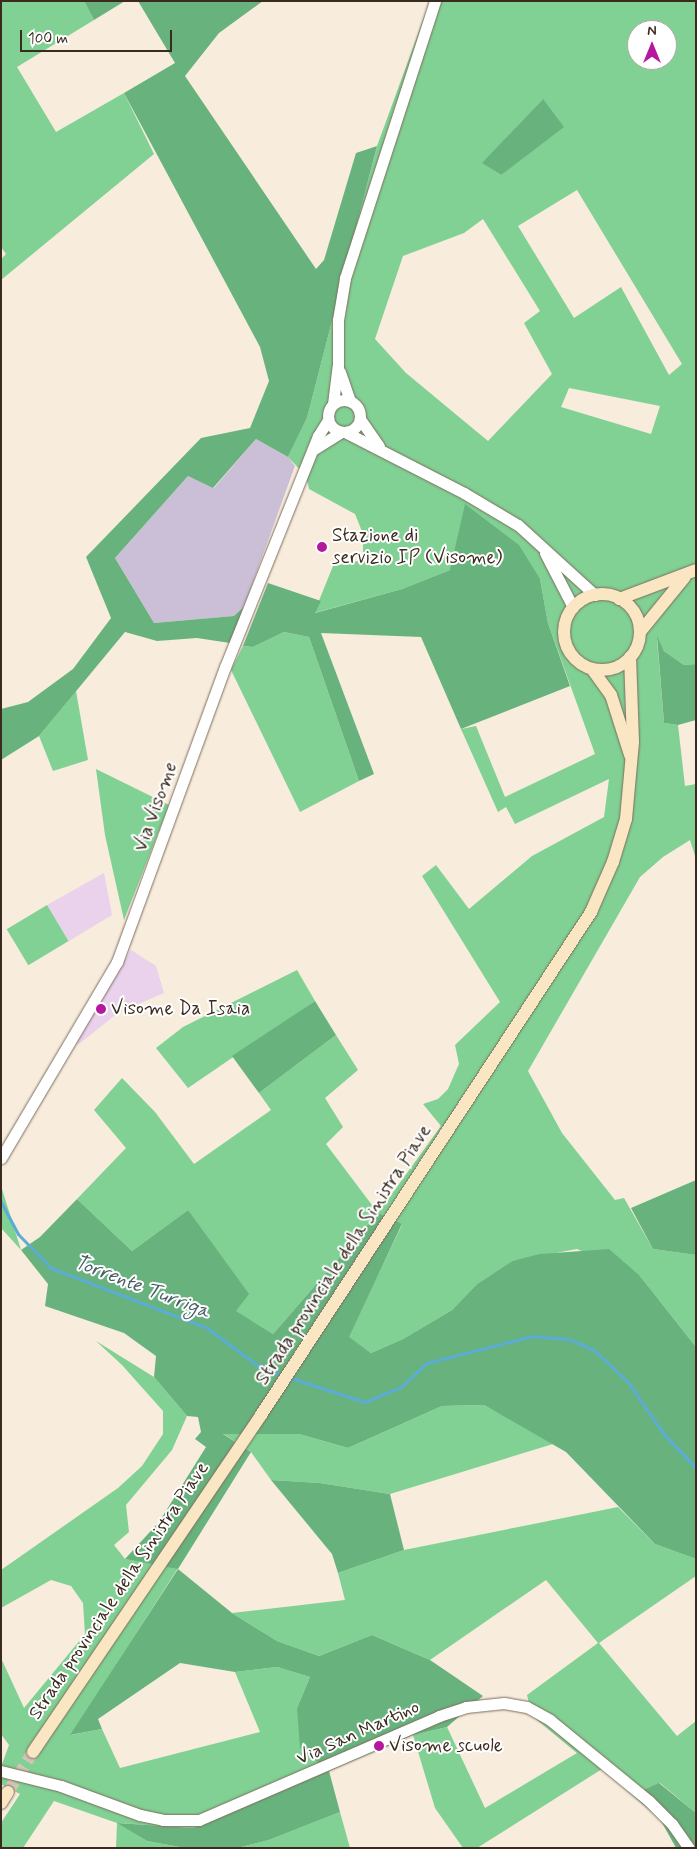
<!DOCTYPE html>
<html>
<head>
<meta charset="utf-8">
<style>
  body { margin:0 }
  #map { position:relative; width:697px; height:1849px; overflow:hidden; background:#f8ecdc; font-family:Mynerve,sans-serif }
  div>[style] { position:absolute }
  .built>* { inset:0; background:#ead1ec }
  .industrial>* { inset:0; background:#cabfd6 }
  .green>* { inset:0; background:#80d193; transform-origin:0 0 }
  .forest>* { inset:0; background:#68b37d }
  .stream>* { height:3px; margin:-1.5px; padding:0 1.5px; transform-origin:1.5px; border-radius:1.5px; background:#5bacd6 }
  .secondary-tunnel>* { height:12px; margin-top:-6px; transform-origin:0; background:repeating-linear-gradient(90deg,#d2c5b6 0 12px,transparent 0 18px) }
  .roads { filter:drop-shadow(0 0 1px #7d6e60) drop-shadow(0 0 1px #7d6e60) }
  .tertiary>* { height:11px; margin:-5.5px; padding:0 5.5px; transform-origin:5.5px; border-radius:5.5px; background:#fff }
  .tertiary>.ring { margin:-5.5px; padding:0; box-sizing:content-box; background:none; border:11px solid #fff; border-radius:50% }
  .secondary>* { height:12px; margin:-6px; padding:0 6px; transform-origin:6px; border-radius:6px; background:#fbe6c3 }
  .secondary>.ring { margin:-6px; padding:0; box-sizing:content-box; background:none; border:12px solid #fbe6c3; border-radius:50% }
  .dots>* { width:14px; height:14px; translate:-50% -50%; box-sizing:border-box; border:2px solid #fff; border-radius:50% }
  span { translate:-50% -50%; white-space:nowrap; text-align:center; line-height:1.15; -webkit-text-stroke:4px #fff; paint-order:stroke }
  .poi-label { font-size:19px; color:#3b2a1e }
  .left { translate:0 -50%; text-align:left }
  .street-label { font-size:19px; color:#3b2a1e }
  .water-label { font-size:20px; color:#485e68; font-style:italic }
  .frame { position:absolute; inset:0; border:2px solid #3b2a1e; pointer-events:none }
  .north { position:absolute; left:627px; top:20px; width:50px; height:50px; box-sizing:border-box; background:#fff; border:1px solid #b1aaa5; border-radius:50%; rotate:0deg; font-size:14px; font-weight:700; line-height:20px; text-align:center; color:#3b2a1e }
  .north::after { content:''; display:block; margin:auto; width:18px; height:22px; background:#b5179e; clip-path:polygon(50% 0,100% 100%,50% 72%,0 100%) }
  .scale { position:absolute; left:20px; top:30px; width:152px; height:22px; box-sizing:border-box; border:2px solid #3b2a1e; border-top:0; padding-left:6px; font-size:15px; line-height:18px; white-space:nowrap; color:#3b2a1e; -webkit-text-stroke:4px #fff; paint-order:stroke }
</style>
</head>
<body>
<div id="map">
  <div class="built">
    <i style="clip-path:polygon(104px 873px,112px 915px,69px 941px,47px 905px)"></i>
    <i style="clip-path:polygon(131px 950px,156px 966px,164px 993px,118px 1013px,79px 1044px,75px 1043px)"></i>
  </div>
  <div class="industrial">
    <i style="clip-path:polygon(256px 439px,288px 457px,295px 466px,244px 607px,235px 616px,154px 623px,115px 558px,188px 476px,214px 488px)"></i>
  </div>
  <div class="green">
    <i style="clip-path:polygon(1px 1px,84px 1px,94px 20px,17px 67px,56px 132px,124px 93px,154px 154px,1px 280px,1px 259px,6px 254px,1px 247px)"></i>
    <i style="clip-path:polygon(evenodd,430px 1px,696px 1px,696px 664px,684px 665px,664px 651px,657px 639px,664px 723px,678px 725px,685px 786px,696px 784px,696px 859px,690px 840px,663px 857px,640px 877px,528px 1071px,562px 1133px,615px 1200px,624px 1198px,653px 1249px,696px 1255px,696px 1347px,640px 1276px,577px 1249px,512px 1261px,477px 1284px,452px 1310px,403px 1339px,371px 1353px,348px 1337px,402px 1225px,378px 1213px,273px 1334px,235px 1311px,188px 1210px,132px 1251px,77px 1199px,126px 1148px,94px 1110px,122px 1078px,155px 1112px,194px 1164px,271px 1110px,259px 1093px,336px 1035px,358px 1070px,325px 1098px,343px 1127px,326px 1144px,378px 1213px,441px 1126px,423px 1104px,438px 1099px,448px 1089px,459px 1064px,455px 1045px,500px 1002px,422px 876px,436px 865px,469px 909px,532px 856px,604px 817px,609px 779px,515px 824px,506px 807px,498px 812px,461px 729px,476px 726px,505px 797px,595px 754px,548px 623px,540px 579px,450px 570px,402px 589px,314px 613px,333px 566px,363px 560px,363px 534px,355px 514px,309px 489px,306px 476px,288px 457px,307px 418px,377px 146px,430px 1px,637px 30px,667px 30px,667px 60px,637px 60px,637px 30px,430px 1px,543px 99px,501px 175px,483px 163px,543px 99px,430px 1px,577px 190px,682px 364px,669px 375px,621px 287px,574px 318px,518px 226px,577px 190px,430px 1px,483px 219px,540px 311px,524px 323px,552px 374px,488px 441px,406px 373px,375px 339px,403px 256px,464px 233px,483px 219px,430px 1px,569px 388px,660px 406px,651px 434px,561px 407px,569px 388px)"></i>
    <i style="clip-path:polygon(284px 632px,309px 637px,359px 781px,300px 812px,231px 670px,243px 646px,253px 647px)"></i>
    <i style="clip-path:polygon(76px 691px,88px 760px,53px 771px,39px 736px)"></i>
    <i style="clip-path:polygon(96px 769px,169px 805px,124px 920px,105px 835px)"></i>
    <i style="left:47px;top:905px;width:42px;height:47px;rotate:59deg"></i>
    <i style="clip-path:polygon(297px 970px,315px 1001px,188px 1088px,156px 1048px,183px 1027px)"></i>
    <i style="clip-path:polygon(1px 1188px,2px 1189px,21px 1250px,1px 1228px)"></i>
    <i style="clip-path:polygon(96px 1341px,154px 1377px,187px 1416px,172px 1450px,126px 1505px,129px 1532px,114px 1545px,125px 1559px,178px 1568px,71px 1735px,102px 1729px,120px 1768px,260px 1732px,235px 1672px,277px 1667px,310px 1677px,297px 1708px,329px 1771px,193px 1828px,118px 1823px,147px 1841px,185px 1848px,116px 1848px,117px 1823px,54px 1801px,23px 1848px,1px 1848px,1px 1823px,20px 1794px,1px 1784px,1px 1767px,9px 1745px,1px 1734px,1px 1658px,24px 1708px,85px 1634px,83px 1603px,71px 1586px,51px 1580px,1px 1608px,1px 1570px,118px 1488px,142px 1466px,163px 1434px,163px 1411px,122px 1365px)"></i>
    <i style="clip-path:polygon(484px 1405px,553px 1444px,390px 1494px,320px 1483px,271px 1480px,251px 1452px,222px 1433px,299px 1434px,348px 1448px,442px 1406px)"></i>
    <i style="clip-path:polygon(618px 1507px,655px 1544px,696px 1559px,696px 1576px,599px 1643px,677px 1736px,696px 1721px,696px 1813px,660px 1783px,632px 1795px,602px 1769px,477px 1848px,463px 1848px,435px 1808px,413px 1735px,447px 1727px,485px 1808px,577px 1753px,532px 1716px,527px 1695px,598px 1643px,546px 1580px,430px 1660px,372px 1635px,319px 1656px,277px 1641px,232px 1613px,345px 1600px,338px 1573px,404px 1550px)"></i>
    <i style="clip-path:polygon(340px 1812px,350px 1848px,237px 1848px,269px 1840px)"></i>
  </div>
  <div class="forest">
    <i style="clip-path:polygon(84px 1px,125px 1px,94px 20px)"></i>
    <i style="clip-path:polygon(138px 1px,263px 1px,219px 33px,185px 76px,316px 269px,324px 260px,356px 153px,377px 146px,307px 418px,288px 457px,256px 439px,213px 488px,188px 476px,115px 558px,154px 623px,234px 616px,244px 607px,230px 643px,197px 638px,157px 641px,125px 632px,39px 736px,1px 760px,1px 709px,28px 702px,73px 669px,111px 618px,86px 557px,201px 438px,250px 428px,269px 381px,260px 347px,124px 93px,175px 63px)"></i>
    <i style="clip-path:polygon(543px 99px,564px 127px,501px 175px,482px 163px)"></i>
    <i style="clip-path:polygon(465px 504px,519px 545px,540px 579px,548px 623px,570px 686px,461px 729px,421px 637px,321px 633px,374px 774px,359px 781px,309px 637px,284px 632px,253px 647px,243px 646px,268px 583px,321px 601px,315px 613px,402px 589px,450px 570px)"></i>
    <i style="clip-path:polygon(657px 636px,664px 651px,684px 665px,696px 664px,696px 720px,678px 725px,664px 723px)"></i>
    <i style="clip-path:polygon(315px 1001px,336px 1035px,259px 1093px,232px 1056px)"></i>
    <i style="clip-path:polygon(696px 1180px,696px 1255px,653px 1249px,631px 1208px)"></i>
    <i style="clip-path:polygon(77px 1199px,132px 1251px,188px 1210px,249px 1294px,236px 1311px,273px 1334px,378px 1213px,402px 1224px,349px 1337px,371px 1353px,403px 1339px,452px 1310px,477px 1284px,512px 1261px,540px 1254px,609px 1249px,640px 1276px,696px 1347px,696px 1559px,655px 1544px,566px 1452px,484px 1405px,442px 1406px,348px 1448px,299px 1434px,223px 1434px,251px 1452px,178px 1569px,232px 1613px,277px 1641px,319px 1656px,372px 1635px,430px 1660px,483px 1696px,447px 1727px,413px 1735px,329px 1771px,340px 1812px,269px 1840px,237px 1848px,185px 1848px,147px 1841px,117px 1823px,193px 1828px,328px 1770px,300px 1748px,297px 1708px,310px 1677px,277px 1667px,235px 1672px,180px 1663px,98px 1719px,102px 1729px,70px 1735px,178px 1569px,125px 1559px,159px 1522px,206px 1447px,195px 1439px,201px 1432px,198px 1417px,187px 1416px,154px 1377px,156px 1356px,124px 1333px,45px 1306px,48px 1284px,21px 1250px,40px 1237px)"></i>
    <i style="clip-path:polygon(271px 1480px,320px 1483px,390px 1494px,404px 1550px,338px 1573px,332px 1554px)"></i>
    <i style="clip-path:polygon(659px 1783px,696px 1813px,696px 1848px,676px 1848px,660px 1819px,632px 1795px)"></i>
  </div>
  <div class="stream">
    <i style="left:1px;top:1202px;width:36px;rotate:62deg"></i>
    <i style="left:18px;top:1234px;width:47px;rotate:45.9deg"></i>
    <i style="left:51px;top:1268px;width:167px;rotate:21deg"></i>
    <i style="left:207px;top:1328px;width:62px;rotate:36.5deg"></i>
    <i style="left:257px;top:1365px;width:28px;rotate:21deg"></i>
    <i style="left:288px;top:1377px;width:81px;rotate:18deg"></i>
    <i style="left:365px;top:1402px;width:39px;rotate:-23deg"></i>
    <i style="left:401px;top:1387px;width:35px;rotate:-43deg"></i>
    <i style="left:427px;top:1363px;width:108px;rotate:-14.4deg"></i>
    <i style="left:532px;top:1336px;width:37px;rotate:5deg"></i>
    <i style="left:569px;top:1339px;width:27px;rotate:24deg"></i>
    <i style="left:594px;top:1350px;width:47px;rotate:43.3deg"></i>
    <i style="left:628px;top:1382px;width:62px;rotate:55.5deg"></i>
    <i style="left:663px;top:1433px;width:48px;rotate:46.7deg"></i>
  </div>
  <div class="secondary-tunnel">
    <i style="left:8px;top:1792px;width:47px;rotate:-58deg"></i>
  </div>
  <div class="roads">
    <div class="tertiary">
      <i style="left:340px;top:372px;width:31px;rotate:71deg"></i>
      <i class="ring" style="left:328px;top:400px;width:21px;height:21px"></i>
      <i style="left:333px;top:404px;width:38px;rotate:-83deg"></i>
      <i style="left:338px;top:366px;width:46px;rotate:-90deg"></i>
      <i style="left:338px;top:320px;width:43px;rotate:-80.5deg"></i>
      <i style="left:345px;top:278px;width:291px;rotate:-72deg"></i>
      <i style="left:360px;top:419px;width:33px;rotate:55deg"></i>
      <i style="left:345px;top:432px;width:134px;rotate:27.1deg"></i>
      <i style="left:464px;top:493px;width:63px;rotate:30.7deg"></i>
      <i style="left:518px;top:525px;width:104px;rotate:42.3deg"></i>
      <i style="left:314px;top:449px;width:32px;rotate:-32deg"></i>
      <i style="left:545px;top:553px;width:61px;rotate:62.6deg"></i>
      <i style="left:1px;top:1158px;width:228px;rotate:-59.4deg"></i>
      <i style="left:117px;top:962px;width:314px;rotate:-69.9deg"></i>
      <i style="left:225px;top:667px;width:249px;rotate:-68.1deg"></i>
      <i style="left:318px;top:436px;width:19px;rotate:-58deg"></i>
      <i style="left:1px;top:1771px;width:62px;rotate:14deg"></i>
      <i style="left:61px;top:1786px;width:84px;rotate:20.2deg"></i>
      <i style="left:140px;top:1815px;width:24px;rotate:12deg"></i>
      <i style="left:163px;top:1820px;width:36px"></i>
      <i style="left:199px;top:1820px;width:262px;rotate:-23.4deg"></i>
      <i style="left:439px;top:1716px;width:28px;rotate:-18deg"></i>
      <i style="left:466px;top:1707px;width:38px;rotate:-6deg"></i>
      <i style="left:504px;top:1703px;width:23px;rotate:10deg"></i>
      <i style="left:527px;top:1707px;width:26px;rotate:29deg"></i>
      <i style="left:550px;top:1720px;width:128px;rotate:39.3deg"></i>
      <i style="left:649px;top:1801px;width:33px;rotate:45deg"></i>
      <i style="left:672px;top:1824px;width:29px;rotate:55deg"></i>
    </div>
    <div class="secondary">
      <i class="ring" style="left:564px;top:594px;width:64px;height:64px"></i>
      <i style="left:619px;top:599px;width:82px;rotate:-20.6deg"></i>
      <i style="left:640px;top:632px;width:70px;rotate:-50.8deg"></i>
      <i style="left:592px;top:669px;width:32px;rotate:54deg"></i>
      <i style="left:611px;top:695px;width:63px;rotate:72.4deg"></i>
      <i style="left:33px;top:1752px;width:407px;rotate:-55.9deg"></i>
      <i style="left:261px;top:1415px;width:602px;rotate:-56.73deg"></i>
      <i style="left:591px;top:912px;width:55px;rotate:-66.3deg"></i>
      <i style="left:613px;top:862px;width:45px;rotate:-73.2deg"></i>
      <i style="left:626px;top:819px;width:77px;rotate:-84.8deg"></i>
      <i style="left:633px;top:742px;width:85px;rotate:-92deg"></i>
      <i style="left:1px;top:1803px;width:13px;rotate:-58deg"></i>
    </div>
  </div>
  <div class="dots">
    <i style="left:322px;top:547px;background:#b5179e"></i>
    <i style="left:101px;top:1009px;background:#b5179e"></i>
    <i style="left:379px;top:1746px;background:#b5179e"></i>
  </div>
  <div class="poi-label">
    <span class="left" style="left:332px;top:547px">Stazione di<br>servizio IP (Visome)</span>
    <span class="left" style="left:111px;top:1009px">Visome Da Isaia</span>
    <span class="left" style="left:389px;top:1746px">Visome scuole</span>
  </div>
  <div class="street-label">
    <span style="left:156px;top:807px;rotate:-70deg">Via Visome</span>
    <span style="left:344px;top:1255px;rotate:-57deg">Strada provinciale della Sinistra Piave</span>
    <span style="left:119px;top:1591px;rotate:-56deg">Strada provinciale della Sinistra Piave</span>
    <span style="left:358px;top:1733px;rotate:-24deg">Via San Martino</span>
  </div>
  <div class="water-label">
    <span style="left:142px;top:1287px;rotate:21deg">Torrente Turriga</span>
  </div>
  <div class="frame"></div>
  <div class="north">N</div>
  <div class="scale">100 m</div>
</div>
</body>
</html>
